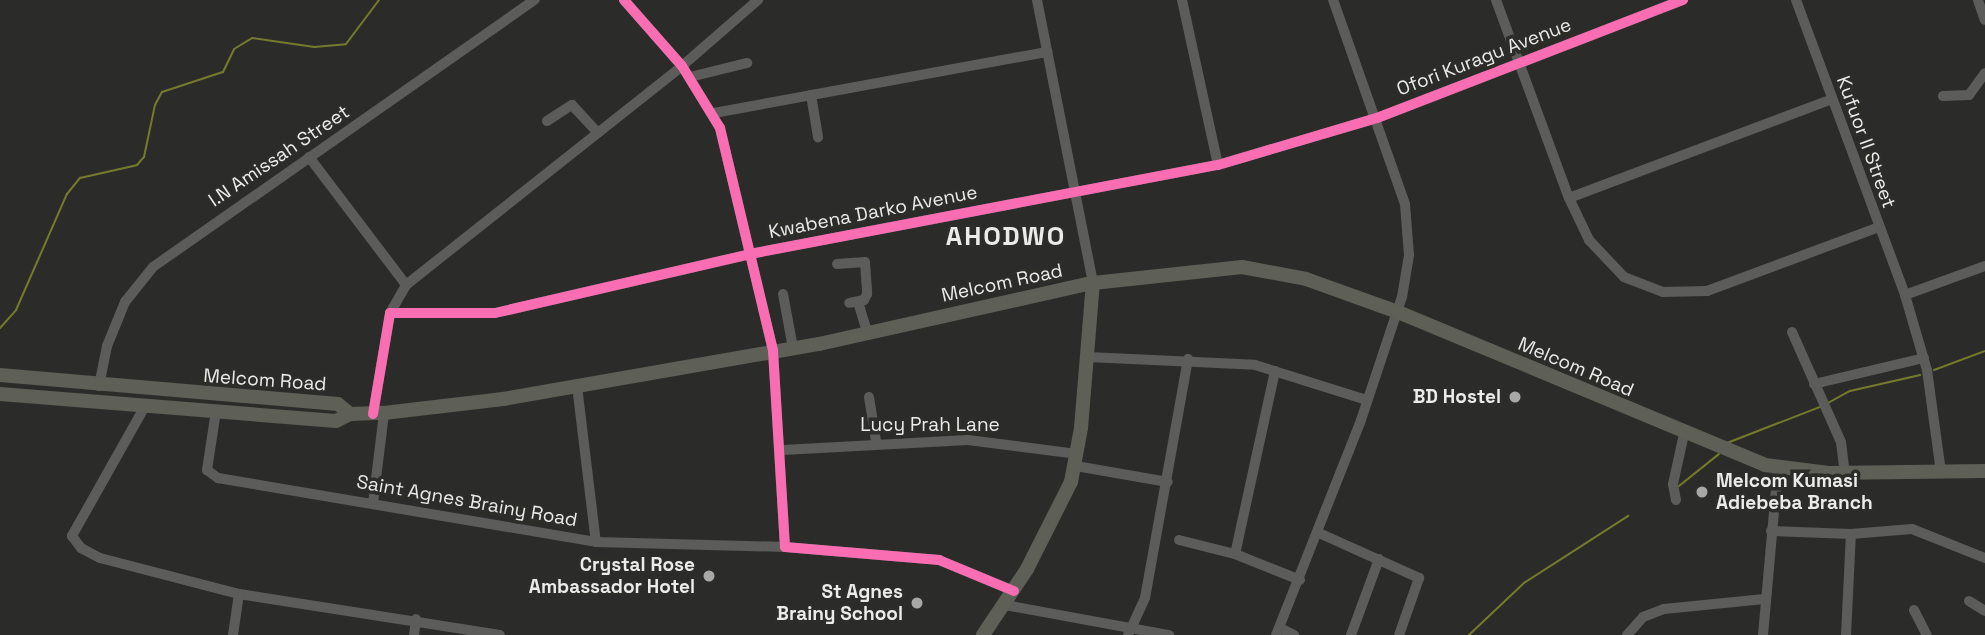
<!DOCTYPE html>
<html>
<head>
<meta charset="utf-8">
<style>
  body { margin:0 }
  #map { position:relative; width:1985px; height:635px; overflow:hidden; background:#2b2c2a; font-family:"Space Grotesk",sans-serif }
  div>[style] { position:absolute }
  .stream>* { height:2px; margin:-1px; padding:0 1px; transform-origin:1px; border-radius:1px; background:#757b2b }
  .minor>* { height:10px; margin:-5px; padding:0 5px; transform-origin:5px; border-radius:5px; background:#5c5c5b }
  .major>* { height:14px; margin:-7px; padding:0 7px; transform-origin:7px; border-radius:7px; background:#5e5f56 }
  .cycleway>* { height:10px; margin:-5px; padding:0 5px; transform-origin:5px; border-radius:5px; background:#f96db3 }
  .dots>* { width:19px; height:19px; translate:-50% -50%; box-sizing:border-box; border:4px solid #2c2d29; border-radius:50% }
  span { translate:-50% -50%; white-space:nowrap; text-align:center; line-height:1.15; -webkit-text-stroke:7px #2c2d29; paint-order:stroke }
  .street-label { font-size:19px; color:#ebece9 }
  .poi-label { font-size:19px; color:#ebece9; font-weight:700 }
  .right { translate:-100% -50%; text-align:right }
  .left { translate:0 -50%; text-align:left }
  .district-label { font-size:26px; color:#ebece9; font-weight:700; letter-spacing:2px }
</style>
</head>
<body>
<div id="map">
  <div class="stream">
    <i style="left:0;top:328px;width:24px;rotate:-48deg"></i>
    <i style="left:16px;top:310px;width:127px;rotate:-66.3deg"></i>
    <i style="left:67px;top:194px;width:21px;rotate:-51deg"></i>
    <i style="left:80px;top:178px;width:58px;rotate:-12.8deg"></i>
    <i style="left:137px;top:165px;width:11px;rotate:-49deg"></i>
    <i style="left:144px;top:157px;width:53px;rotate:-78.1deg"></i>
    <i style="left:155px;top:105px;width:15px;rotate:-62deg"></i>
    <i style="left:162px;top:92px;width:64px;rotate:-18.2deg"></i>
    <i style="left:223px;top:72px;width:25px;rotate:-64deg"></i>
    <i style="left:234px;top:49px;width:21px;rotate:-31deg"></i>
    <i style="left:252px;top:38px;width:63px;rotate:8.3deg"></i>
    <i style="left:314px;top:47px;width:32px;rotate:-5deg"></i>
    <i style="left:346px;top:44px;width:55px;rotate:-53.1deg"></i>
    <i style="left:1934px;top:370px;width:54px;rotate:-20.4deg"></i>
    <i style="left:1828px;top:403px;width:25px;rotate:-29deg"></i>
    <i style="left:1850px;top:391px;width:72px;rotate:-12.9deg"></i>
    <i style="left:1727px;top:443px;width:100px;rotate:-21.2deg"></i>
    <i style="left:1679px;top:486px;width:51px;rotate:-38.7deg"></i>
    <i style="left:1469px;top:635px;width:76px;rotate:-43.4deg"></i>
    <i style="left:1524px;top:583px;width:124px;rotate:-32.8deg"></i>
  </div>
  <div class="minor">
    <i style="left:624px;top:0;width:88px;rotate:48.7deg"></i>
    <i style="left:682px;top:66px;width:73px;rotate:58.5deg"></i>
    <i style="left:720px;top:128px;width:229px;rotate:76.6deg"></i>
    <i style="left:773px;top:351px;width:196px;rotate:86.5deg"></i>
    <i style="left:785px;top:547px;width:155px;rotate:4.8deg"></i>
    <i style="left:939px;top:560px;width:81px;rotate:22.5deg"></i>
    <i style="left:1037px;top:0;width:288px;rotate:78.8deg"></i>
    <i style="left:1182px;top:0;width:169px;rotate:77.7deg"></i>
    <i style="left:1496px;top:0;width:211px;rotate:69.8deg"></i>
    <i style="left:1569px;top:198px;width:47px;rotate:64.5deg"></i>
    <i style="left:1589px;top:240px;width:51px;rotate:46.6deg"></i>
    <i style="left:1624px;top:277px;width:42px;rotate:21deg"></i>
    <i style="left:1663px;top:292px;width:44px;rotate:-1.3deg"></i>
    <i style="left:1707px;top:291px;width:184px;rotate:-20.4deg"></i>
    <i style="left:1796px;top:0;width:314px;rotate:69.7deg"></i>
    <i style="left:1905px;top:295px;width:78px;rotate:73.7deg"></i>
    <i style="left:1927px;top:370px;width:103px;rotate:82.2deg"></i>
    <i style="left:1978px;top:0;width:21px;rotate:71deg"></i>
    <i style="left:690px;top:77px;width:59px;rotate:-13.8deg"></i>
    <i style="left:811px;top:95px;width:43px;rotate:80.5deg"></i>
    <i style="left:1943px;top:96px;width:26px;rotate:-2deg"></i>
    <i style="left:1969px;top:95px;width:27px;rotate:-54deg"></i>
    <i style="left:714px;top:113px;width:339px;rotate:-10.4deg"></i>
    <i style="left:547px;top:121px;width:30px;rotate:-33deg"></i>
    <i style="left:572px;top:105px;width:38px;rotate:47deg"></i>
    <i style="left:309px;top:157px;width:161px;rotate:52.8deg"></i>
    <i style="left:1569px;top:198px;width:281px;rotate:-20.6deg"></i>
    <i style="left:837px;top:264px;width:28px;rotate:-4deg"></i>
    <i style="left:865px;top:262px;width:32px;rotate:86deg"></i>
    <i style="left:867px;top:294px;width:7px;rotate:117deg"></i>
    <i style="left:864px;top:300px;width:15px;rotate:169deg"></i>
    <i style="left:783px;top:294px;width:55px;rotate:79.5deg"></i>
    <i style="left:1905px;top:295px;width:85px;rotate:-19.9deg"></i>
    <i style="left:858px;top:302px;width:34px;rotate:73deg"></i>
    <i style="left:390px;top:313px;width:32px;rotate:-60deg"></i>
    <i style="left:406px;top:285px;width:352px;rotate:-38.4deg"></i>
    <i style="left:682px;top:66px;width:101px;rotate:-41deg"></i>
    <i style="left:1792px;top:332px;width:120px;rotate:66deg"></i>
    <i style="left:1841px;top:442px;width:31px;rotate:83deg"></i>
    <i style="left:1088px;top:357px;width:167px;rotate:2.7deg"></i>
    <i style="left:1255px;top:365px;width:117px;rotate:17.4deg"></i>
    <i style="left:1275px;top:371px;width:187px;rotate:102.3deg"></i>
    <i style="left:1235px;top:554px;width:70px;rotate:21.8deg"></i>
    <i style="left:1814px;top:384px;width:113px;rotate:-13.3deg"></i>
    <i style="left:99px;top:386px;width:41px;rotate:-78.7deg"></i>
    <i style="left:107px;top:346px;width:48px;rotate:-67.8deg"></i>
    <i style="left:125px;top:302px;width:45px;rotate:-51.3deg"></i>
    <i style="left:153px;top:267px;width:466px;rotate:-35deg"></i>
    <i style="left:577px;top:386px;width:157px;rotate:83.1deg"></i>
    <i style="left:869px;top:397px;width:45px;rotate:81deg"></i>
    <i style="left:144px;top:408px;width:147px;rotate:119.4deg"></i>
    <i style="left:72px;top:536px;width:15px;rotate:53deg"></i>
    <i style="left:81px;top:548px;width:21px;rotate:28deg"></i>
    <i style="left:100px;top:558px;width:144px;rotate:14.5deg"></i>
    <i style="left:239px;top:594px;width:264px;rotate:8.9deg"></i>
    <i style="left:216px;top:411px;width:60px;rotate:98.7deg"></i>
    <i style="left:207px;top:470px;width:14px;rotate:36deg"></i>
    <i style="left:218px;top:478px;width:383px;rotate:9.6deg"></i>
    <i style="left:596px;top:542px;width:189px;rotate:1.5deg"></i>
    <i style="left:373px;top:414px;width:102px;rotate:-80.4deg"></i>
    <i style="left:390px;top:313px;width:105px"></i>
    <i style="left:495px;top:313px;width:262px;rotate:-13deg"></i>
    <i style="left:750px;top:254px;width:476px;rotate:-10.8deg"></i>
    <i style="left:1218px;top:165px;width:166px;rotate:-16.5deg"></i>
    <i style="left:1377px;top:118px;width:328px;rotate:-21.1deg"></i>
    <i style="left:783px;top:450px;width:185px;rotate:-3.1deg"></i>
    <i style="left:968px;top:440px;width:111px;rotate:7.3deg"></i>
    <i style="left:1076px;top:466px;width:93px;rotate:9.9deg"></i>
    <i style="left:1676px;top:500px;width:16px;rotate:-101deg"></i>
    <i style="left:1673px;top:484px;width:51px;rotate:-77.6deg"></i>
    <i style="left:373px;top:503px;width:91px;rotate:-83deg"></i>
    <i style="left:1771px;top:531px;width:80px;rotate:2.1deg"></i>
    <i style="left:1851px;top:534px;width:61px;rotate:-4.7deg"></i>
    <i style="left:1912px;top:529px;width:79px;rotate:21.7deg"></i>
    <i style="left:1319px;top:533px;width:110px;rotate:24.2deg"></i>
    <i style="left:1419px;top:578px;width:60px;rotate:109.3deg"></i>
    <i style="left:1179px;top:540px;width:58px;rotate:14deg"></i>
    <i style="left:1969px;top:601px;width:19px;rotate:32deg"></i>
    <i style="left:1005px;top:605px;width:167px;rotate:10.4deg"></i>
    <i style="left:1914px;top:610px;width:28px;rotate:63deg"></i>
    <i style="left:1280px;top:628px;width:16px;rotate:27deg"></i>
    <i style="left:233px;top:635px;width:41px;rotate:-81.7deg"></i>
    <i style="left:414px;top:635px;width:16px;rotate:-83deg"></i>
    <i style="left:1128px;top:635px;width:41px;rotate:-65.3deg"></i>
    <i style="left:1145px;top:598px;width:243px;rotate:-79.8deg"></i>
    <i style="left:1276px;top:635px;width:231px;rotate:-68.4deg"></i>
    <i style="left:1361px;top:420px;width:130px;rotate:-71.6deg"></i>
    <i style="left:1402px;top:297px;width:43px;rotate:-80.5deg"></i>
    <i style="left:1409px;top:255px;width:51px;rotate:-94.5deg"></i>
    <i style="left:1405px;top:204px;width:216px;rotate:-109.4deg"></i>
    <i style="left:1351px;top:635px;width:81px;rotate:-69.8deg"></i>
    <i style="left:1627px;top:635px;width:24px;rotate:-48deg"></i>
    <i style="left:1643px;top:617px;width:22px;rotate:-21deg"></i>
    <i style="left:1664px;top:609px;width:101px;rotate:-5.7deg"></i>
    <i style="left:1763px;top:635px;width:168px;rotate:-84.9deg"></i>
    <i style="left:1846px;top:635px;width:101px;rotate:-87.2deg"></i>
  </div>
  <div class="major">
    <i style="left:0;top:375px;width:339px;rotate:4.9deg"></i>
    <i style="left:338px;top:404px;width:16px;rotate:40deg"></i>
    <i style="left:350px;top:414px;width:34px;rotate:-2deg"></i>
    <i style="left:384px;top:413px;width:120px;rotate:-6.7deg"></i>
    <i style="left:503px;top:399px;width:321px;rotate:-9.9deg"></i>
    <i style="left:819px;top:344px;width:281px;rotate:-12.6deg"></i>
    <i style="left:1093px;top:283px;width:150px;rotate:-6.1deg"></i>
    <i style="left:1242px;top:267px;width:65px;rotate:10.6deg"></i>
    <i style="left:1306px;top:279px;width:98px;rotate:19.7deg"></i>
    <i style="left:1398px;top:312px;width:398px;rotate:22.6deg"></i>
    <i style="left:1765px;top:465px;width:64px;rotate:7.1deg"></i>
    <i style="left:1829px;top:473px;width:156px;rotate:-0.7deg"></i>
    <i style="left:0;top:394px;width:337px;rotate:4.6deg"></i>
    <i style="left:336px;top:421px;width:16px;rotate:-27deg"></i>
    <i style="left:983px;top:635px;width:79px;rotate:-56.3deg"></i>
    <i style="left:1027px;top:569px;width:97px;rotate:-63.2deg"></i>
    <i style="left:1071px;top:482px;width:55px;rotate:-79.5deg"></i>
    <i style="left:1081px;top:428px;width:145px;rotate:-85.3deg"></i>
  </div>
  <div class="cycleway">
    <i style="left:624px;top:0;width:88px;rotate:48.7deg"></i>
    <i style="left:682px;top:66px;width:73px;rotate:58.5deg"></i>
    <i style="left:720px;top:128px;width:229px;rotate:76.6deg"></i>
    <i style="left:773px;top:351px;width:196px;rotate:86.5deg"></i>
    <i style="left:785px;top:547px;width:155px;rotate:4.8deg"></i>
    <i style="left:939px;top:560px;width:81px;rotate:22.5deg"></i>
    <i style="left:373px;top:414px;width:102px;rotate:-80.4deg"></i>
    <i style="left:390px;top:313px;width:105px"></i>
    <i style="left:495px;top:313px;width:262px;rotate:-13deg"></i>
    <i style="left:750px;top:254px;width:476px;rotate:-10.8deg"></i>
    <i style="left:1218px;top:165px;width:166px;rotate:-16.5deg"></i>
    <i style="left:1377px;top:118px;width:328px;rotate:-21.1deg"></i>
  </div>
  <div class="dots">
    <i style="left:1515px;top:397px;background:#a8a9a6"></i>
    <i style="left:1702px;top:492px;background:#a8a9a6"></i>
    <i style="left:709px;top:576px;background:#a8a9a6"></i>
    <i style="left:917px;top:603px;background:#a8a9a6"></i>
  </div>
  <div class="street-label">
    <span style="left:1484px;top:57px;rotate:-21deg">Ofori Kuragu Avenue</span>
    <span style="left:1866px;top:142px;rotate:70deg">Kufuor II Street</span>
    <span style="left:279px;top:156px;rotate:-34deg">I.N Amissah Street</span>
    <span style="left:873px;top:212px;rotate:-11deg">Kwabena Darko Avenue</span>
    <span style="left:1002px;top:283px;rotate:-12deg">Melcom Road</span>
    <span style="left:1576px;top:367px;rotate:23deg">Melcom Road</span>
    <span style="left:265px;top:380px;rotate:4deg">Melcom Road</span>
    <span style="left:930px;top:425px">Lucy Prah Lane</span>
    <span style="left:467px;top:501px;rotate:10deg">Saint Agnes Brainy Road</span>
  </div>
  <div class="poi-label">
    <span class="right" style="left:1501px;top:397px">BD Hostel</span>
    <span class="left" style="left:1716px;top:492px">Melcom Kumasi<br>Adiebeba Branch</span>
    <span class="right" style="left:695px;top:576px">Crystal Rose<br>Ambassador Hotel</span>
    <span class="right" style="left:903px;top:603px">St Agnes<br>Brainy School</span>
  </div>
  <div class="district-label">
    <span style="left:1006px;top:237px">AHODWO</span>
  </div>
</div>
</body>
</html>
